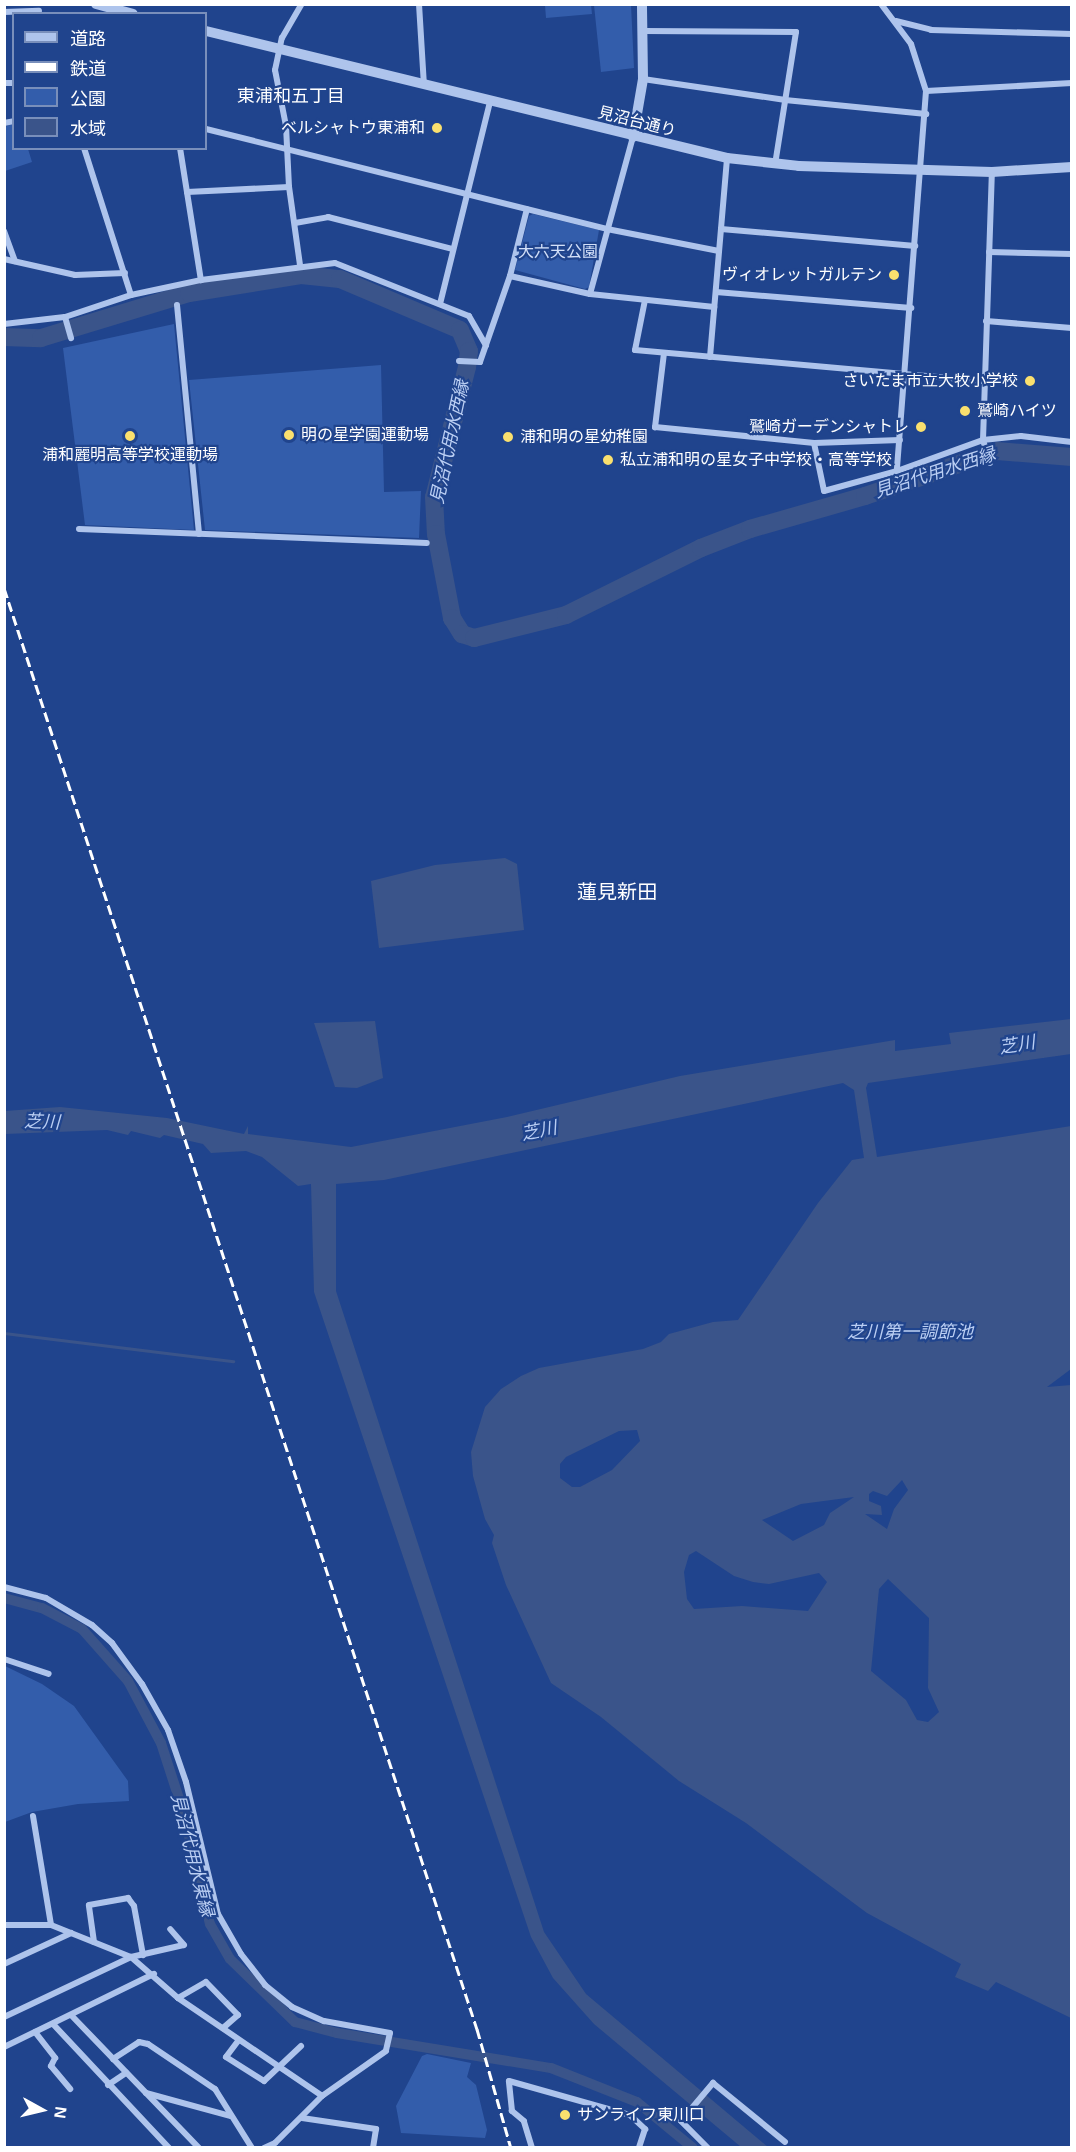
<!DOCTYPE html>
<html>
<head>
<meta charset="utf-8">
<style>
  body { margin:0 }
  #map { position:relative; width:1076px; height:2152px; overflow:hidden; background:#20448d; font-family:Arial,"Noto Sans JP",sans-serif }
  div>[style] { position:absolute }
  .green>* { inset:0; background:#335dab }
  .water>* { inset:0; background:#3a548a }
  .stream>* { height:3px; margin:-1.5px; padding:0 1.5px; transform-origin:1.5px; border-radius:1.5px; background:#3a548a }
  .canal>* { height:10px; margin:-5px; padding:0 5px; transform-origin:5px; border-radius:5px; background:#3a548a }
  .river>* { height:18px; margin:-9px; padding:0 9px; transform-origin:9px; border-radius:9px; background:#3a548a }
  .minor>* { height:6px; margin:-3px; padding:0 3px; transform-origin:3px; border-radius:3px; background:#aec4ec }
  .tertiary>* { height:10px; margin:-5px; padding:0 5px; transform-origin:5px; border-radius:5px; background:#aec4ec }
  .rail>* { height:3px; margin-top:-1.5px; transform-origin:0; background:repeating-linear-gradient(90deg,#fff 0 10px,transparent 0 14.5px) }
  .dots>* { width:16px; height:16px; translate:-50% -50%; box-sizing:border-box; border:3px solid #20448d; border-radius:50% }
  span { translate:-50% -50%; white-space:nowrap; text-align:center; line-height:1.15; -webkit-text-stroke:4.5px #20448d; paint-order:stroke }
  .street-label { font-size:16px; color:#fff }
  .poi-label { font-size:16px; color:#fff }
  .right { translate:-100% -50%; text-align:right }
  .left { translate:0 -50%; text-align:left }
  .park-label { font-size:16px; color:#d3e0f9 }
  .neighbourhood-label { font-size:18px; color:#fff }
  .water-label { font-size:18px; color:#bacef3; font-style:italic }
  .quarter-label { font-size:20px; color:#fff }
  .frame { position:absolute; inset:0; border:6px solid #fff; pointer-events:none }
  .legend { position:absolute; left:12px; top:12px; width:195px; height:138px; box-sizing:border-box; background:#20448d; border:2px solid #798fbb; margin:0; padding:8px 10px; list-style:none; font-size:18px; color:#fff }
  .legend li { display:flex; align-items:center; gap:12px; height:30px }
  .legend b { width:30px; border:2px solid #798fbb }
  .north { position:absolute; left:12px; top:2080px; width:60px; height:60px; -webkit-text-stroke:4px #20448d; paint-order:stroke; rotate:98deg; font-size:16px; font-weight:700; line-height:24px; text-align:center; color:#fff }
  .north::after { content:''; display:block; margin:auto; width:21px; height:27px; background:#fff; clip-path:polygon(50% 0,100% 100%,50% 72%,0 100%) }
</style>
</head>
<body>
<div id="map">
  <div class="green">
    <i style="clip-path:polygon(545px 5px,591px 5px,592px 14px,546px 18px)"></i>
    <i style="clip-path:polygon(594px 5px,631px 5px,634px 68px,601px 72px)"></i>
    <i style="clip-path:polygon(13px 124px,14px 148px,28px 149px,32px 162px,5px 171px,4px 127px)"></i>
    <i style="clip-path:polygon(533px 214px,599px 230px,589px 287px,585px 289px,515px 270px,529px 216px)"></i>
    <i style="clip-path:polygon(174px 324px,194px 530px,85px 525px,63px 348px)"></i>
    <i style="clip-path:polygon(381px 365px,384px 492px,421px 491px,419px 538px,205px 530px,189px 380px)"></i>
    <i style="clip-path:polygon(5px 1666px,42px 1684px,74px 1706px,128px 1781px,129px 1801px,78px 1804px,32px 1812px,5px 1822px)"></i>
    <i style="clip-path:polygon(427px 2054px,471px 2063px,467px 2077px,476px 2085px,487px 2130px,485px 2138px,401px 2133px,396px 2106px,422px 2056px)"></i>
  </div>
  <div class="water">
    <i style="clip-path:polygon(505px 858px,517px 864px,524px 930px,379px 948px,371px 881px,435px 865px)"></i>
    <i style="clip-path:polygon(evenodd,1071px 1019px,1071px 1054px,868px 1083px,866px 1088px,877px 1157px,1071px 1126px,1071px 1369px,1047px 1387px,1071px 1385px,1071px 2018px,996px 1982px,988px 1991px,955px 1977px,961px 1964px,867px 1913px,746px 1823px,679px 1781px,601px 1717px,551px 1683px,506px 1585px,492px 1543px,494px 1535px,485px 1519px,473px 1476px,471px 1452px,485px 1407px,501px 1389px,521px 1376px,539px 1368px,643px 1349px,661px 1342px,669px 1334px,713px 1322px,738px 1320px,818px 1203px,852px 1160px,864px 1158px,854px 1090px,843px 1083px,384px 1180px,336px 1184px,336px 1291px,544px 1932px,586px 1994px,768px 2147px,741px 2147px,594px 2024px,553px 1978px,531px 1937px,314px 1292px,311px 1184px,298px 1186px,262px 1157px,246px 1151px,211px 1153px,203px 1144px,164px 1135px,160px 1138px,131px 1131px,128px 1135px,107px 1130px,5px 1134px,5px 1111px,60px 1107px,167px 1118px,244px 1134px,248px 1126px,248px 1134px,351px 1147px,507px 1117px,680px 1076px,895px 1040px,895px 1051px,951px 1044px,949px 1033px,1071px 1019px,637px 1430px,640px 1441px,612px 1470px,580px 1487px,572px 1487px,560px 1478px,560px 1464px,566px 1457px,619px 1431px,637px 1430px,1071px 1019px,902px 1480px,908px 1490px,894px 1509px,887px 1529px,865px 1514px,882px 1515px,881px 1506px,869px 1501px,869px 1494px,873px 1491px,887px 1496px,902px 1480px,1071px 1019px,854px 1497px,830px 1513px,824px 1525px,793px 1541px,762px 1520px,801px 1504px,854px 1497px,1071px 1019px,696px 1551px,734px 1576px,753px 1582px,769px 1584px,819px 1573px,827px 1582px,808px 1611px,742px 1606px,694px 1609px,687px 1599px,684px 1572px,689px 1555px,696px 1551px,1071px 1019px,888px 1579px,929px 1618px,928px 1688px,939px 1712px,928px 1722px,917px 1720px,906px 1700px,871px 1671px,879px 1589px,888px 1579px)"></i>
    <i style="clip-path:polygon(375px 1021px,383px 1078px,357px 1088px,335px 1087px,314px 1023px)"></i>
  </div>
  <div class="stream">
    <i style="left:4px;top:1333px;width:231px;rotate:7deg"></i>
  </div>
  <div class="canal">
    <i style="left:4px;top:1598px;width:39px;rotate:15deg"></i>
    <i style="left:42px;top:1608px;width:45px;rotate:27.7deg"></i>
    <i style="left:82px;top:1629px;width:69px;rotate:48.5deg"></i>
    <i style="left:128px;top:1681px;width:70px;rotate:62deg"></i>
    <i style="left:161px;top:1743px;width:71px;rotate:72.1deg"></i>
    <i style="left:183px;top:1811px;width:116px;rotate:76.6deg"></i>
    <i style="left:210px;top:1924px;width:40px;rotate:60.3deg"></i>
    <i style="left:230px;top:1959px;width:91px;rotate:44.1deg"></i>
    <i style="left:295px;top:2022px;width:43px;rotate:14.7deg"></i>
    <i style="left:337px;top:2033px;width:217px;rotate:9.3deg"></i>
    <i style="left:551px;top:2068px;width:92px;rotate:21.6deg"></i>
    <i style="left:637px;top:2102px;width:72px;rotate:39.4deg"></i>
  </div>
  <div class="river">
    <i style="left:4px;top:337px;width:37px;rotate:2deg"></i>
    <i style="left:41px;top:338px;width:155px;rotate:-16.9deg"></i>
    <i style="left:189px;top:293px;width:113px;rotate:-9.1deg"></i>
    <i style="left:301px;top:275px;width:39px;rotate:6deg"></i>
    <i style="left:340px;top:279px;width:130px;rotate:23deg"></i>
    <i style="left:460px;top:330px;width:23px;rotate:67deg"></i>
    <i style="left:469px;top:351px;width:16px;rotate:97deg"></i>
    <i style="left:467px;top:367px;width:134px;rotate:104.2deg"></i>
    <i style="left:434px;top:497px;width:37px;rotate:87deg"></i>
    <i style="left:436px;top:534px;width:86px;rotate:79.2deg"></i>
    <i style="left:452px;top:618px;width:19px;rotate:58deg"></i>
    <i style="left:462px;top:634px;width:13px;rotate:18deg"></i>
    <i style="left:474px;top:638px;width:95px;rotate:-14deg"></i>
    <i style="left:566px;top:615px;width:151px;rotate:-26.4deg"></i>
    <i style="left:701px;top:548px;width:53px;rotate:-21.2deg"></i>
    <i style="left:750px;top:529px;width:120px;rotate:-16deg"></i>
    <i style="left:865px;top:496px;width:139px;rotate:-18.8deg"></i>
    <i style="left:997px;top:451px;width:75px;rotate:4.6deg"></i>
  </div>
  <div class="minor">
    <i style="left:419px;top:4px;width:81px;rotate:86.5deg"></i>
    <i style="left:881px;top:4px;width:50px;rotate:53.1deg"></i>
    <i style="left:911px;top:44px;width:49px;rotate:72.3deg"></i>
    <i style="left:926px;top:91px;width:381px;rotate:94.4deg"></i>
    <i style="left:4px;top:12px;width:35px;rotate:-2deg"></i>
    <i style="left:896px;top:21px;width:36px;rotate:14deg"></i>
    <i style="left:931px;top:30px;width:141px;rotate:1.6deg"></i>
    <i style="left:644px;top:31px;width:152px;rotate:0.4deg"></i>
    <i style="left:796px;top:32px;width:134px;rotate:99deg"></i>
    <i style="left:643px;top:79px;width:144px;rotate:8.4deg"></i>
    <i style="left:785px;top:100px;width:142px;rotate:5.7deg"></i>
    <i style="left:4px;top:83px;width:10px"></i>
    <i style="left:926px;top:91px;width:146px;rotate:-3.1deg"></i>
    <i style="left:4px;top:123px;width:10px;rotate:-11deg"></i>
    <i style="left:206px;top:129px;width:413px;rotate:14deg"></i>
    <i style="left:607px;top:229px;width:114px;rotate:11.1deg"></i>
    <i style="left:84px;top:148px;width:154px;rotate:72.3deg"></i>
    <i style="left:180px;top:148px;width:134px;rotate:81deg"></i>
    <i style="left:187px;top:192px;width:102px;rotate:-2.8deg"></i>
    <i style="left:295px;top:223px;width:34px;rotate:-10deg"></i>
    <i style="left:328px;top:217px;width:129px;rotate:14.4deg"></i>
    <i style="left:721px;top:229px;width:195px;rotate:5deg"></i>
    <i style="left:4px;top:231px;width:32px;rotate:70deg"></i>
    <i style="left:989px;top:252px;width:83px;rotate:1.4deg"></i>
    <i style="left:4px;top:259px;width:73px;rotate:12.7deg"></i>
    <i style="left:75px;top:275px;width:50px;rotate:-2.3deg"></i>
    <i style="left:300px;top:265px;width:79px;rotate:-98deg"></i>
    <i style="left:289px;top:187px;width:61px;rotate:-92.8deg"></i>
    <i style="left:286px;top:126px;width:57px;rotate:-101.1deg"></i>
    <i style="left:275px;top:70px;width:33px;rotate:-78deg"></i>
    <i style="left:282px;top:38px;width:39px;rotate:-60deg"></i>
    <i style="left:510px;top:276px;width:82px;rotate:12.7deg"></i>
    <i style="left:590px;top:294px;width:125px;rotate:6deg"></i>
    <i style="left:716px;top:292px;width:196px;rotate:4.7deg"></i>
    <i style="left:590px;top:294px;width:163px;rotate:-74.7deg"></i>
    <i style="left:645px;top:300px;width:51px;rotate:101.3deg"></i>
    <i style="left:635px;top:350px;width:349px;rotate:5.1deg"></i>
    <i style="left:440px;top:304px;width:208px;rotate:-76.1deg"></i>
    <i style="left:177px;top:305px;width:230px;rotate:84.5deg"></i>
    <i style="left:65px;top:317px;width:22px;rotate:74deg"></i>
    <i style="left:986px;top:321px;width:86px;rotate:4.7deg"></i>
    <i style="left:4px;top:324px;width:61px;rotate:-6.5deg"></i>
    <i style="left:65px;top:317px;width:70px;rotate:-18.4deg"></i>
    <i style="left:131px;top:295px;width:72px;rotate:-12.1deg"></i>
    <i style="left:201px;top:280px;width:135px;rotate:-7.2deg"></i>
    <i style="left:335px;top:263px;width:144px;rotate:21.6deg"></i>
    <i style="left:469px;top:316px;width:34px;rotate:60deg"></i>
    <i style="left:664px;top:353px;width:75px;rotate:96.9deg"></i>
    <i style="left:655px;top:427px;width:160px;rotate:5.7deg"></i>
    <i style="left:814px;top:443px;width:86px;rotate:-2deg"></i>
    <i style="left:710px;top:357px;width:200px;rotate:-85.1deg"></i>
    <i style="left:459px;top:361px;width:21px;rotate:3deg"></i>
    <i style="left:480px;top:362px;width:91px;rotate:-70.8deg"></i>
    <i style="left:510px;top:276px;width:69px;rotate:-75.8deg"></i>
    <i style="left:814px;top:443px;width:49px;rotate:78.2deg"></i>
    <i style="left:824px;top:491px;width:76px;rotate:-15.3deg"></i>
    <i style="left:897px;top:471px;width:91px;rotate:-19.8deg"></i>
    <i style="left:983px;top:440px;width:38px;rotate:-6deg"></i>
    <i style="left:1021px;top:436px;width:51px;rotate:6.7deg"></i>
    <i style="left:990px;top:463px;width:24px;rotate:-107deg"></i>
    <i style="left:983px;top:440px;width:268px;rotate:-88.1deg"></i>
    <i style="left:79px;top:529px;width:348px;rotate:2.3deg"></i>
    <i style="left:4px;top:1587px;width:43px;rotate:14.7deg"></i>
    <i style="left:46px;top:1598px;width:53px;rotate:30.4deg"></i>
    <i style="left:92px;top:1625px;width:27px;rotate:42deg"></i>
    <i style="left:112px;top:1643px;width:51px;rotate:53.8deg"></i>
    <i style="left:142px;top:1684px;width:53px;rotate:60.5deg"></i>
    <i style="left:168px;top:1730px;width:55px;rotate:70.9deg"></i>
    <i style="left:186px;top:1782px;width:136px;rotate:76.4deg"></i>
    <i style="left:218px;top:1914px;width:46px;rotate:60.1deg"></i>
    <i style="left:241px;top:1954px;width:39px;rotate:52deg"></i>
    <i style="left:265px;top:1985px;width:35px;rotate:39deg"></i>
    <i style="left:292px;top:2007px;width:35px;rotate:24deg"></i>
    <i style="left:324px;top:2021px;width:67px;rotate:10.3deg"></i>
    <i style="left:390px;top:2033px;width:18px;rotate:103deg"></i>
    <i style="left:386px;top:2051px;width:78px;rotate:144.9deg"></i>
    <i style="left:322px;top:2096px;width:66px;rotate:135deg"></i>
    <i style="left:275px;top:2143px;width:12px;rotate:156deg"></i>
    <i style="left:4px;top:1659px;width:47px;rotate:18.4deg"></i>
    <i style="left:33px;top:1816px;width:110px;rotate:80.6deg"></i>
    <i style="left:4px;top:1925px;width:47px"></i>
    <i style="left:51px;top:1925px;width:86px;rotate:21.8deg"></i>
    <i style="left:131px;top:1957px;width:62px;rotate:41.1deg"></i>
    <i style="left:178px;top:1998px;width:174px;rotate:34.2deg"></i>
    <i style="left:94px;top:1942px;width:37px;rotate:-98deg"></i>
    <i style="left:89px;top:1905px;width:40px;rotate:-10deg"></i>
    <i style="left:128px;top:1898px;width:10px;rotate:53deg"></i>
    <i style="left:134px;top:1906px;width:50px;rotate:79.6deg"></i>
    <i style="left:4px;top:1964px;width:74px;rotate:-24.8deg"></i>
    <i style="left:178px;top:1998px;width:32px;rotate:-30deg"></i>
    <i style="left:206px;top:1982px;width:46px;rotate:45.9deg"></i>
    <i style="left:238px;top:2015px;width:20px;rotate:139deg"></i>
    <i style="left:72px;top:2016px;width:183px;rotate:46.1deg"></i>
    <i style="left:4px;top:2017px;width:140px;rotate:-25.3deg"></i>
    <i style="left:131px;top:1957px;width:54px;rotate:-12.8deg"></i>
    <i style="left:184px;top:1945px;width:21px;rotate:-131deg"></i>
    <i style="left:53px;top:2024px;width:170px;rotate:46.9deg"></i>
    <i style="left:35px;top:2032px;width:33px;rotate:52deg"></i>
    <i style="left:55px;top:2058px;width:9px;rotate:117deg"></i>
    <i style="left:51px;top:2066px;width:30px;rotate:50deg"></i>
    <i style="left:238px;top:2041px;width:20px;rotate:127deg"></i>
    <i style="left:226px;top:2057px;width:45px;rotate:32.3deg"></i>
    <i style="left:264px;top:2081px;width:51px;rotate:-43.4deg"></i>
    <i style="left:4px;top:2047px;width:167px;rotate:-26deg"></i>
    <i style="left:113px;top:2059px;width:31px;rotate:-33deg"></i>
    <i style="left:139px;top:2042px;width:9px;rotate:13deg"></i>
    <i style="left:148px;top:2044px;width:81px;rotate:33.9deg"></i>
    <i style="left:215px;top:2089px;width:70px;rotate:57.9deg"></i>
    <i style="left:108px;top:2085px;width:22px;rotate:-34deg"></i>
    <i style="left:146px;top:2093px;width:87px;rotate:15.3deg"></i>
    <i style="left:302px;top:2118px;width:75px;rotate:8.5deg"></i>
    <i style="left:376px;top:2129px;width:19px;rotate:99deg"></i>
    <i style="left:532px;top:2148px;width:28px;rotate:-107deg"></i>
    <i style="left:524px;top:2121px;width:16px;rotate:-140deg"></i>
    <i style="left:512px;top:2111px;width:30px;rotate:-96deg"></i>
    <i style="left:509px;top:2081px;width:126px;rotate:15.7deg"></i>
    <i style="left:630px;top:2115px;width:21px;rotate:43deg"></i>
    <i style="left:645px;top:2129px;width:20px;rotate:108deg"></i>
    <i style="left:708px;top:2148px;width:38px;rotate:-135deg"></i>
    <i style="left:681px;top:2121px;width:50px;rotate:-49.9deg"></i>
    <i style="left:713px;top:2083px;width:93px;rotate:39.3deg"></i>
  </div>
  <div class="tertiary">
    <i style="left:96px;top:4px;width:38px;rotate:15deg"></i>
    <i style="left:206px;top:31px;width:536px;rotate:13.7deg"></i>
    <i style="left:727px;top:158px;width:72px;rotate:6.3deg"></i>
    <i style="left:799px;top:166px;width:193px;rotate:1.8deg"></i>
    <i style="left:992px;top:172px;width:80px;rotate:-3.6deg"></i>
    <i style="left:633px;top:137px;width:59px;rotate:-80.2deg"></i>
    <i style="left:643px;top:79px;width:75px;rotate:-90.8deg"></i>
  </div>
  <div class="rail">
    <i style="left:4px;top:588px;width:1517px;rotate:71.83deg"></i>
    <i style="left:477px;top:2029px;width:124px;rotate:74.1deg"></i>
  </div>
  <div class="dots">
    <i style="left:437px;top:128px;background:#fae06e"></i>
    <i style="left:894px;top:275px;background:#fae06e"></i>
    <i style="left:1030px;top:381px;background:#fae06e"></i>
    <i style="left:965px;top:411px;background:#fae06e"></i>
    <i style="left:921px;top:427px;background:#fae06e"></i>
    <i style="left:289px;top:435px;background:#fae06e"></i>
    <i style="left:130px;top:436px;background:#fae06e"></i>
    <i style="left:508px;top:437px;background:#fae06e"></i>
    <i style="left:608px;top:460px;background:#fae06e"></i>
    <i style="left:565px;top:2115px;background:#fae06e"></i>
  </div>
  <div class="street-label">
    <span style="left:637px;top:122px;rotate:14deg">見沼台通り</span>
  </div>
  <div class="poi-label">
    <span class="right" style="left:425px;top:128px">ベルシャトウ東浦和</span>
    <span class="right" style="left:882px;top:275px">ヴィオレットガルテン</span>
    <span class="right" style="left:1018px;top:381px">さいたま市立大牧小学校</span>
    <span class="left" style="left:977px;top:411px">鷲崎ハイツ</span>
    <span class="right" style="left:909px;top:427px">鷲崎ガーデンシャトレ</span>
    <span class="left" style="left:301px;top:435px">明の星学園運動場</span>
    <span class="left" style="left:520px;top:437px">浦和明の星幼稚園</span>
    <span style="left:130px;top:455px">浦和麗明高等学校運動場</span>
    <span class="left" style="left:620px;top:460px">私立浦和明の星女子中学校・高等学校</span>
    <span class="left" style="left:577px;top:2115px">サンライフ東川口</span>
  </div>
  <div class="park-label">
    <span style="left:558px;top:252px">大六天公園</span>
  </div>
  <div class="neighbourhood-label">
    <span style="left:291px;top:96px">東浦和五丁目</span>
  </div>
  <div class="water-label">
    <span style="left:450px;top:442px;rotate:-78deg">見沼代用水西縁</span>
    <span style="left:935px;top:473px;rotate:-18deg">見沼代用水西縁</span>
    <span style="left:1017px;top:1045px;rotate:-9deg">芝川</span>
    <span style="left:42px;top:1122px;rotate:2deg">芝川</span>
    <span style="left:539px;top:1131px;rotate:-11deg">芝川</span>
    <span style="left:910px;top:1332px">芝川第一調節池</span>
    <span style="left:192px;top:1855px;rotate:76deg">見沼代用水東縁</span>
  </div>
  <div class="quarter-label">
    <span style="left:617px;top:892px">蓮見新田</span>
  </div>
  <div class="frame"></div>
  <ul class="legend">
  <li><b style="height:8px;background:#aec4ec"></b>道路</li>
  <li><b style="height:8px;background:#fff"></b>鉄道</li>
  <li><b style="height:16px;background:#335dab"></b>公園</li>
  <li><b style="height:16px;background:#3a548a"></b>水域</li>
  </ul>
  <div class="north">N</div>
</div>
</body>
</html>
